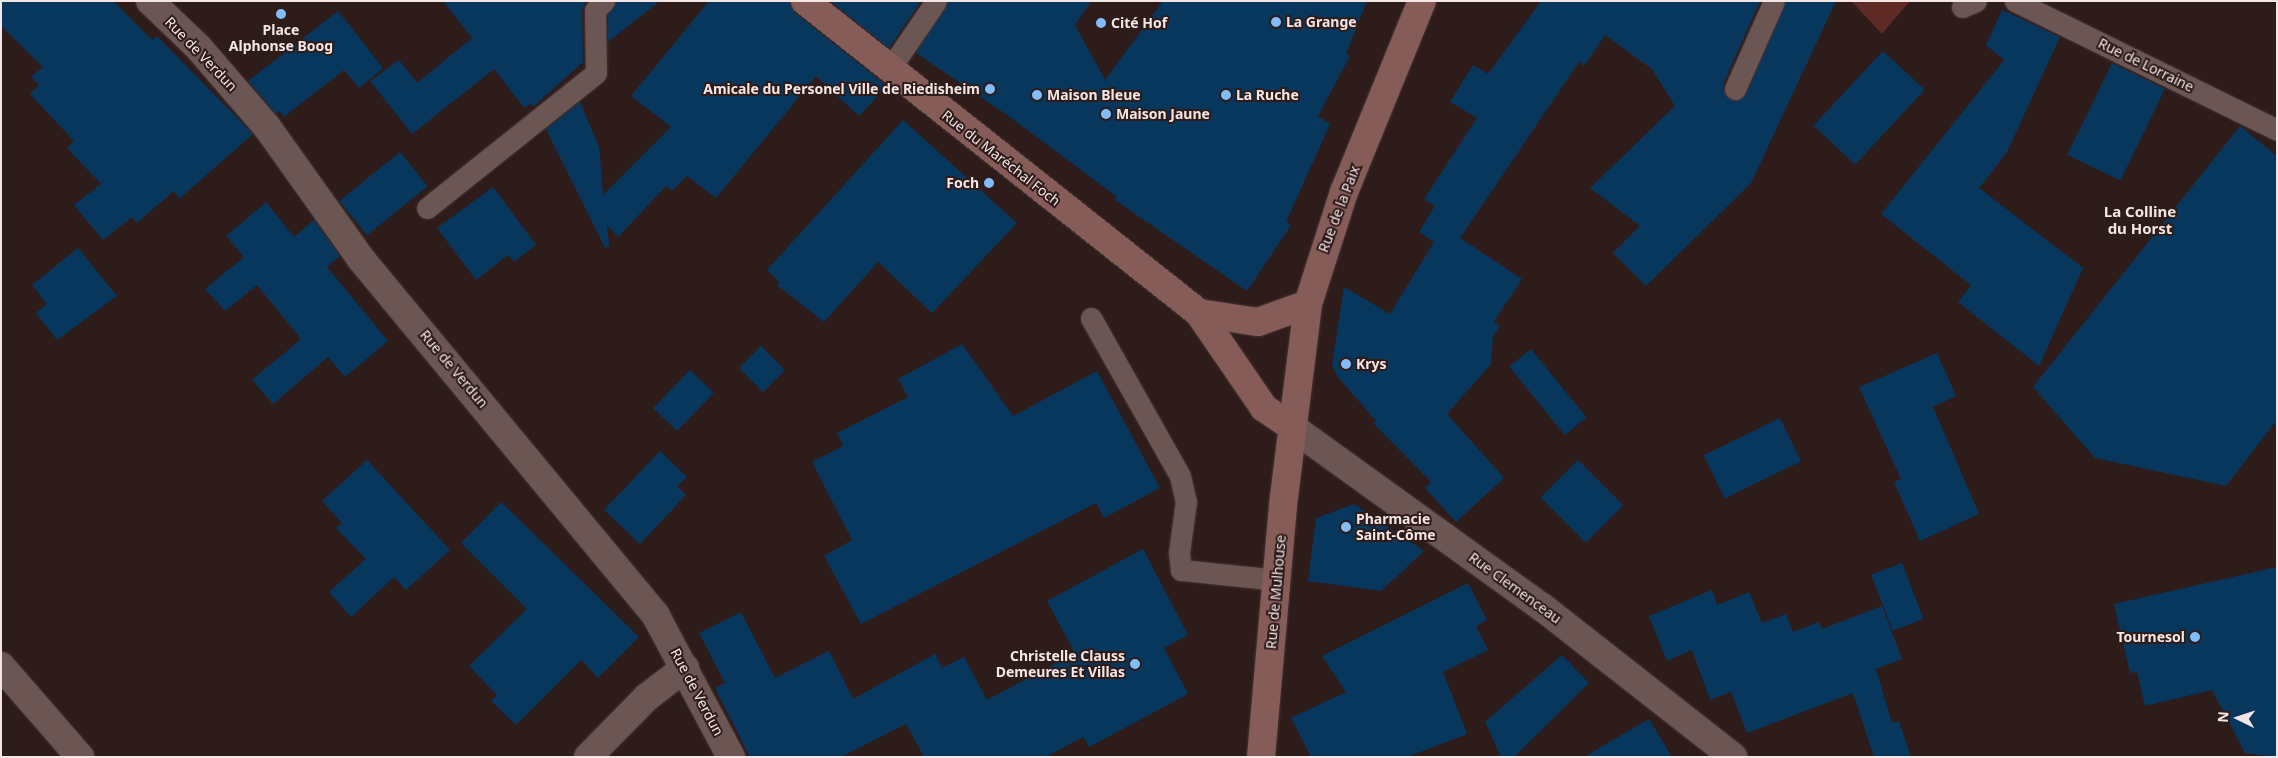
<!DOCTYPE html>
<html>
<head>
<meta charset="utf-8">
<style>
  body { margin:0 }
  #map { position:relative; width:2278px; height:758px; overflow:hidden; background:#2e1c1a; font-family:"Noto Sans",sans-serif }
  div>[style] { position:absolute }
  .green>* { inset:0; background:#5f2a25 }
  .building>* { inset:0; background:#08375e; transform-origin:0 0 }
  .roads { filter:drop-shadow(0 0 1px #463736) drop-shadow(0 0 1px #463736) }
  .lane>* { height:21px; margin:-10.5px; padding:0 10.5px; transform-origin:10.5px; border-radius:10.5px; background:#6c5653 }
  .street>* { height:28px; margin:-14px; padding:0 14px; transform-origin:14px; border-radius:14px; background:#6c5653 }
  .secondary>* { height:28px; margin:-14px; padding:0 14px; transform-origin:14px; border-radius:14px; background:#865c58 }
  .dots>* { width:14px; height:14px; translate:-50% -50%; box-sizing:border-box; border:2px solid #2e1c1a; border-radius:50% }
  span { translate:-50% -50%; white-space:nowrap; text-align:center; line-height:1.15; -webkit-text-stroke:4px #2e1c1a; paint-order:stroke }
  .poi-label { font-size:14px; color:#f4e6e5; font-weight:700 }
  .left { translate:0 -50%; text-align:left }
  .right { translate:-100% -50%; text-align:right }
  .street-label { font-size:14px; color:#f4e6e5 }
  .neighbourhood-label { font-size:15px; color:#f4e6e5; font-weight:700 }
  .frame { position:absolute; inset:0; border:2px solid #f4e6e5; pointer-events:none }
  .north { position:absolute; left:2213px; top:693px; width:50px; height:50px; -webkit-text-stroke:4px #2e1c1a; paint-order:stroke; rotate:274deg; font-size:14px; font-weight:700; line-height:20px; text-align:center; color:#f4e6e5 }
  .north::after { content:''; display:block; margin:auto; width:18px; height:22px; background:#f4e6e5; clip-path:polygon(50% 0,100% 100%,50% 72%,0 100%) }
</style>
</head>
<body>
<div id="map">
  <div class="green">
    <i style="clip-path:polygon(1851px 1px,1910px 1px,1882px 34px)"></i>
  </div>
  <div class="building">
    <i style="clip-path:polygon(1px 1px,113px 1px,152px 40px,157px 36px,253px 134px,179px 199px,174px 191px,137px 223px,132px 217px,103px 240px,74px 205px,101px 184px,67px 148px,74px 141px,30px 94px,39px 85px,31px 77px,43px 67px,1px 26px)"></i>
    <i style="clip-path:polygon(443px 1px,586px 1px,582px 10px,583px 62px,533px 107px,531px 103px,524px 108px,494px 69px,412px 134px,370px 81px,399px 60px,417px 83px,472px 38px)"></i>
    <i style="clip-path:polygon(616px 1px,660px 1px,608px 42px,608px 15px)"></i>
    <i style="clip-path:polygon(709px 1px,790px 1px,795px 13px,887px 86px,859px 116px,816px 76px,716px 198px,687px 176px,672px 191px,666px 186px,618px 237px,607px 225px,609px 247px,605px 248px,546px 129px,580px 102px,599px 147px,603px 195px,671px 127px,631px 96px)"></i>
    <i style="clip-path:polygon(830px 1px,921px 1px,889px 48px)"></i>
    <i style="clip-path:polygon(948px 1px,1091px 1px,1075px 25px,1105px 80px,1163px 1px,1367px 1px,1346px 54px,1350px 56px,1318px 116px,1330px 124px,1286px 222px,1291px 225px,1247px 291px,1115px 200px,1117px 197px,1007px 115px,916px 53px,914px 56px)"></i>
    <i style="clip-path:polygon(1541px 1px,1760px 1px,1723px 84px,1725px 96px,1736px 101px,1746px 94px,1786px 1px,1836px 1px,1751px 183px,1646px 286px,1613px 253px,1640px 226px,1590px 188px,1675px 106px,1652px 69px,1605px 35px,1584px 66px,1579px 62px,1460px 238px,1522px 279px,1494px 321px,1500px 326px,1493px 336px,1491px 364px,1447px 414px,1504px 478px,1456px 522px,1425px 488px,1431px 482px,1373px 423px,1376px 421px,1337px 376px,1332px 364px,1344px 287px,1390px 314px,1434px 242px,1419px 232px,1435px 206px,1424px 199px,1477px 118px,1450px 102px,1473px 65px,1488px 74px)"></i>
    <i style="clip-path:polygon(2002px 10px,2060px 37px,2007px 152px,1979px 188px,2083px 268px,2039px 366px,1958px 302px,1971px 285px,1881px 214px,2004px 60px,1986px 45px)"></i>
    <i style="clip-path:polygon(338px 11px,383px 68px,359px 88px,344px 70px,284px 117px,280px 111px,276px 114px,248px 81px)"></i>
    <i style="left:1883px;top:51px;width:57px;height:102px;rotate:43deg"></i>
    <i style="left:2112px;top:63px;width:59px;height:102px;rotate:26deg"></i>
    <i style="clip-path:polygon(903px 120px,1017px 223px,932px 313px,878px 262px,824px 322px,777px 285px,779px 282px,767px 270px)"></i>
    <i style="clip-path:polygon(2240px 126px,2277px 156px,2277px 420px,2226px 486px,2095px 458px,2033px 387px)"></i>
    <i style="left:400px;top:152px;width:44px;height:78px;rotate:51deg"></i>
    <i style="clip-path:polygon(493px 187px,536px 245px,514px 262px,508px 255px,476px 280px,437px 228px)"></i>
    <i style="clip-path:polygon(266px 202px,294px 237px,314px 220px,340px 256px,327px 267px,388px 341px,345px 377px,328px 357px,273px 404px,252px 380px,301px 339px,257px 285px,225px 311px,205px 289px,244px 257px,226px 236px)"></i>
    <i style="clip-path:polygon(78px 248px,117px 296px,57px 340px,36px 313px,47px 304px,32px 285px)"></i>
    <i style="clip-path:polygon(962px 344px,1013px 416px,1097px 371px,1160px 488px,1104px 518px,1096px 503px,861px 624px,824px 556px,852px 540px,812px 462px,843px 446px,837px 433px,908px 397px,898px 379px)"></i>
    <i style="left:761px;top:346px;width:34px;height:31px;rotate:45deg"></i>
    <i style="left:1531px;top:349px;width:88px;height:28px;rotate:51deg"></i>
    <i style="clip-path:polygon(1937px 353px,1956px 396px,1933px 407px,1979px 514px,1920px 541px,1894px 482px,1901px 479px,1859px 387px)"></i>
    <i style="left:690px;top:370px;width:33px;height:53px;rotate:44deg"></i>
    <i style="left:1780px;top:418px;width:48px;height:85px;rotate:64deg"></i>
    <i style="clip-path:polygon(660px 451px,687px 477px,677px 486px,686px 495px,640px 544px,604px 510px)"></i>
    <i style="clip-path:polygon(367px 460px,450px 550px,406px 590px,394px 577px,351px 617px,329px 592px,366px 559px,336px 528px,342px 523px,322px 501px)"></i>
    <i style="left:1578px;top:460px;width:64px;height:53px;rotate:45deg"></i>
    <i style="clip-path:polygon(501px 502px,639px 637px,598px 678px,581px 660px,516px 725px,491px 701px,497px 695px,469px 666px,527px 609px,461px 543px)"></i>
    <i style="clip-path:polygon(1354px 504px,1424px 551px,1381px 591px,1308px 581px,1316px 518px)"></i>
    <i style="clip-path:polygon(1143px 549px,1188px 635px,1164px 648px,1188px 694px,1089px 747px,1083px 737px,1046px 757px,924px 757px,906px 724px,841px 757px,750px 757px,715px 688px,725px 683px,699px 633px,741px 612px,775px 678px,829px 651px,853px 699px,935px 654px,942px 668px,964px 657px,987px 700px,1075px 653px,1047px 601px)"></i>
    <i style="left:1902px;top:563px;width:60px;height:33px;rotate:69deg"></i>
    <i style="clip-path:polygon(2277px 567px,2277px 757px,2245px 753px,2212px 690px,2145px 706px,2137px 672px,2130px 673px,2114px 604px)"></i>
    <i style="clip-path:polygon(1468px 583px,1487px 620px,1476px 626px,1488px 650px,1443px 672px,1467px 734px,1407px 757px,1311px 757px,1291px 718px,1346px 692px,1322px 656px)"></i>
    <i style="clip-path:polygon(1712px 590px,1717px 605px,1749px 592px,1762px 623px,1786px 614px,1793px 632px,1819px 622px,1822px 629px,1882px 606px,1902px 659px,1876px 669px,1892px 723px,1899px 721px,1911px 757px,1874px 757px,1853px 693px,1747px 733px,1731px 692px,1710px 700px,1692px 650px,1667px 661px,1649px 616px)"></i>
    <i style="clip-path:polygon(1562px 655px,1589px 683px,1514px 757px,1501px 757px,1485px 722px)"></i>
    <i style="clip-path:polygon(1649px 719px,1672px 757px,1584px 757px)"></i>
  </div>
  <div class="roads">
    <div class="lane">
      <i style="left:2015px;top:1px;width:292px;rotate:26.2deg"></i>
      <i style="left:1962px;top:7px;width:15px;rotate:-23deg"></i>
      <i style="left:889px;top:70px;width:83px;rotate:-55.7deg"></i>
      <i style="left:1735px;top:89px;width:96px;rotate:-66.1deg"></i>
      <i style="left:427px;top:208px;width:216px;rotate:-38.6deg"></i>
      <i style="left:596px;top:73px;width:63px;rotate:-90.9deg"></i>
      <i style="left:595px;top:10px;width:13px;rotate:-45deg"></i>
      <i style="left:1091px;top:318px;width:181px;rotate:60.6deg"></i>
      <i style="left:1180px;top:476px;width:26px;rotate:77deg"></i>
      <i style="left:1186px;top:501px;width:52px;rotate:97.7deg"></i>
      <i style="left:1179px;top:553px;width:17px;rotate:83deg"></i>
      <i style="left:1181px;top:570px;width:97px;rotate:5.9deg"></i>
    </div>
    <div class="street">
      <i style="left:150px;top:1px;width:66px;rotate:43.8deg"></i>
      <i style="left:198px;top:47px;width:106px;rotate:49.2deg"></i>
      <i style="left:267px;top:127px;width:162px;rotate:54.5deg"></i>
      <i style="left:361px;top:259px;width:463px;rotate:50.4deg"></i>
      <i style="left:656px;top:616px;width:160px;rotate:62deg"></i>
      <i style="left:1292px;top:427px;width:308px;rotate:35.8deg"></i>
      <i style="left:1542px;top:607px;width:243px;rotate:38.1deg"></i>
      <i style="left:1px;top:666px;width:121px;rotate:49deg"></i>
      <i style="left:588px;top:757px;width:84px;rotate:-45.5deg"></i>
      <i style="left:647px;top:697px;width:48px;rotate:-37.3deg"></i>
    </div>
    <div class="secondary">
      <i style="left:805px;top:1px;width:503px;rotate:38.37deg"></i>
      <i style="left:1199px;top:313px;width:115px;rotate:55.6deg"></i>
      <i style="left:1264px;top:408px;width:34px;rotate:34deg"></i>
      <i style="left:1199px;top:313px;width:60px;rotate:8.7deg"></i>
      <i style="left:1258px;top:322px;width:53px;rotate:-19.8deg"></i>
      <i style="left:1261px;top:757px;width:253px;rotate:-85deg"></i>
      <i style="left:1283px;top:505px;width:203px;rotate:-82.9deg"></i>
      <i style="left:1308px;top:304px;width:118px;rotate:-72.2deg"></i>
      <i style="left:1344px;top:192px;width:206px;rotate:-67.8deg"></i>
    </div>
  </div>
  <div class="dots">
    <i style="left:281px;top:14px;background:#80bdfa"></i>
    <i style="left:1276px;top:22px;background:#80bdfa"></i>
    <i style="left:1101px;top:23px;background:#80bdfa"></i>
    <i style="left:990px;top:89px;background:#80bdfa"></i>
    <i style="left:1037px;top:95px;background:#80bdfa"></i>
    <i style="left:1226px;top:95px;background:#80bdfa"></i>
    <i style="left:1106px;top:114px;background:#80bdfa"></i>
    <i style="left:989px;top:183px;background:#80bdfa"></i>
    <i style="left:1346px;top:364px;background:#80bdfa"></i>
    <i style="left:1346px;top:527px;background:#80bdfa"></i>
    <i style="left:2195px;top:637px;background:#80bdfa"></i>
    <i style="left:1135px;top:664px;background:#80bdfa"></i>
  </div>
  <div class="poi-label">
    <span class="left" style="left:1286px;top:22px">La Grange</span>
    <span class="left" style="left:1111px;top:23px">Cité Hof</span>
    <span style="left:281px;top:38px">Place<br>Alphonse Boog</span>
    <span class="right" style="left:980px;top:89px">Amicale du Personel Ville de Riedisheim</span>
    <span class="left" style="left:1047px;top:95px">Maison Bleue</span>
    <span class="left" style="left:1236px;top:95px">La Ruche</span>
    <span class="left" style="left:1116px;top:114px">Maison Jaune</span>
    <span class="right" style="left:979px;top:183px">Foch</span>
    <span class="left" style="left:1356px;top:364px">Krys</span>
    <span class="left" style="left:1356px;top:527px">Pharmacie<br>Saint-Côme</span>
    <span class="right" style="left:2185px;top:637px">Tournesol</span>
    <span class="right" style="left:1125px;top:664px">Christelle Clauss<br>Demeures Et Villas</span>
  </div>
  <div class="street-label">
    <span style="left:201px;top:54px;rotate:46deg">Rue de Verdun</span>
    <span style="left:2146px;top:65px;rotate:26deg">Rue de Lorraine</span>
    <span style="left:1001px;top:158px;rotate:38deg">Rue du Maréchal Foch</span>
    <span style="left:1339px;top:209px;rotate:-69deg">Rue de la Paix</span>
    <span style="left:454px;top:369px;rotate:50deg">Rue de Verdun</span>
    <span style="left:1515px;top:588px;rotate:36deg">Rue Clemenceau</span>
    <span style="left:1276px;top:592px;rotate:-85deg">Rue de Mulhouse</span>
    <span style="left:697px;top:692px;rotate:62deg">Rue de Verdun</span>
  </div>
  <div class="neighbourhood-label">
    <span style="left:2140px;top:220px">La Colline<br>du Horst</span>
  </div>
  <div class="frame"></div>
  <div class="north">N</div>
</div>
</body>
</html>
